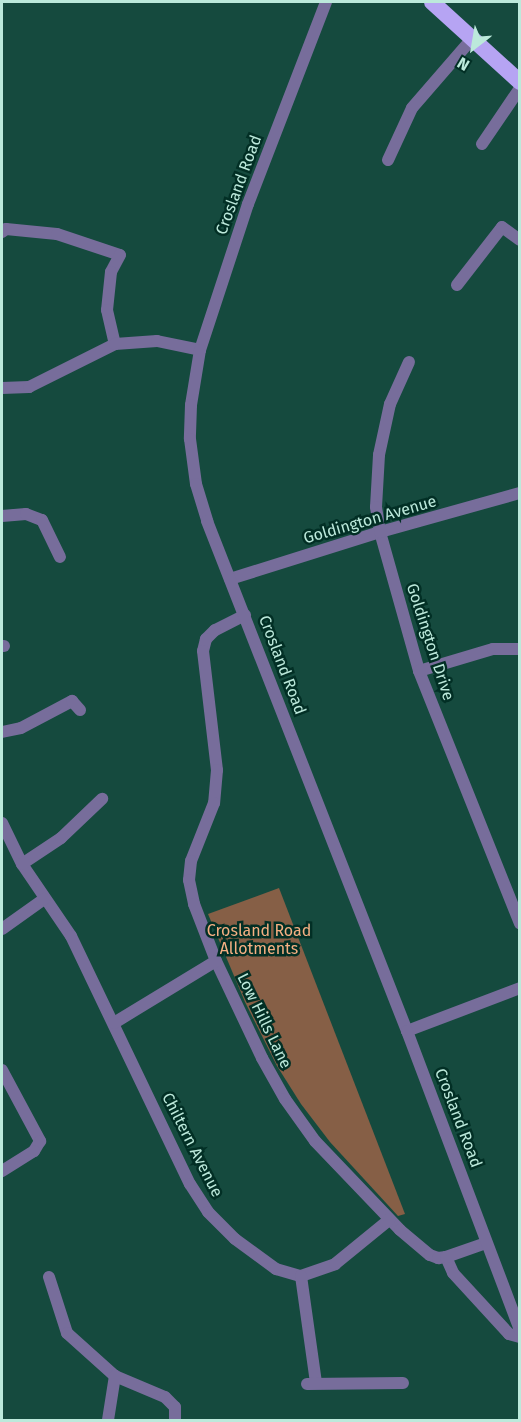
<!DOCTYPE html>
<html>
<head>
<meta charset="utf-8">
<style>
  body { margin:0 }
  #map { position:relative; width:521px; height:1422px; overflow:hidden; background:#154a3e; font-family:"Fira Sans",sans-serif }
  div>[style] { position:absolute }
  .green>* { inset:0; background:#865f46 }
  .minor>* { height:12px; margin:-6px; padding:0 6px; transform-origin:6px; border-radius:6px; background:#776d9b }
  .tertiary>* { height:12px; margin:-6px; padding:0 6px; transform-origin:6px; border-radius:6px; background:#776d9b }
  .trunk>* { height:16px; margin:-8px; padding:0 8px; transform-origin:8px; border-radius:8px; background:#b6a4f3 }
  span { translate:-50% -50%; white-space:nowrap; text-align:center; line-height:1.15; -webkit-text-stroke:5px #022f25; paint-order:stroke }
  .street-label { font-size:16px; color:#bce9db }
  .park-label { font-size:16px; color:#f5b083 }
  .frame { position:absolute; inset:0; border:3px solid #bce9db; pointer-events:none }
  .north { position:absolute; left:443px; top:18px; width:60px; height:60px; -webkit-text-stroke:4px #022f25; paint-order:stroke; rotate:211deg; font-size:16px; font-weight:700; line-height:24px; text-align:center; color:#bce9db }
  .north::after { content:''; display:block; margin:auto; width:21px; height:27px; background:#bce9db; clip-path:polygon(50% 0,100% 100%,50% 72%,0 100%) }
</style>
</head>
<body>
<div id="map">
  <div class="green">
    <i style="clip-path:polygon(279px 888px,405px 1214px,398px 1216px,330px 1142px,301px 1104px,277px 1066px,245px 1002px,208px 914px)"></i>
  </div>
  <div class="minor">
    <i style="left:482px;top:144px;width:68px;rotate:-55.8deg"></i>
    <i style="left:388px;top:160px;width:57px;rotate:-65.2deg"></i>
    <i style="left:412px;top:108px;width:90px;rotate:-49.1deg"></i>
    <i style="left:2px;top:232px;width:5px;rotate:-37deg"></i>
    <i style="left:6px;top:229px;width:51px;rotate:5.6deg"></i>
    <i style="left:57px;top:234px;width:66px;rotate:18.4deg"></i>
    <i style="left:120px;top:255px;width:19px;rotate:118deg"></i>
    <i style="left:111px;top:272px;width:38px;rotate:96deg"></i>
    <i style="left:107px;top:310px;width:35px;rotate:77deg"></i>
    <i style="left:457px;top:285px;width:73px;rotate:-52.2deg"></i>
    <i style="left:502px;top:227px;width:22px;rotate:36deg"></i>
    <i style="left:409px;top:362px;width:46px;rotate:114.3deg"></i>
    <i style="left:390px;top:404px;width:52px;rotate:102.2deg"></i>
    <i style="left:379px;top:455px;width:52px;rotate:93.3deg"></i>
    <i style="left:376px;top:507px;width:25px;rotate:81deg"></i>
    <i style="left:380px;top:532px;width:144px;rotate:74.3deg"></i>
    <i style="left:419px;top:671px;width:272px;rotate:68.2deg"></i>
    <i style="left:2px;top:388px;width:27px;rotate:-2deg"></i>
    <i style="left:29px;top:387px;width:96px;rotate:-26.6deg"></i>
    <i style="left:115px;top:344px;width:42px;rotate:-4.1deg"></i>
    <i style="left:157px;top:341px;width:44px;rotate:11.8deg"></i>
    <i style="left:2px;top:516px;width:24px;rotate:-5deg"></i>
    <i style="left:26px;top:514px;width:17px;rotate:21deg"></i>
    <i style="left:42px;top:520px;width:41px;rotate:64.1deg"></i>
    <i style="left:230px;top:579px;width:157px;rotate:-17.4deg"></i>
    <i style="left:380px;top:532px;width:145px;rotate:-15.6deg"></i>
    <i style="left:245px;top:615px;width:34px;rotate:153deg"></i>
    <i style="left:215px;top:630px;width:13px;rotate:135deg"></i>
    <i style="left:206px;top:639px;width:12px;rotate:104deg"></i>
    <i style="left:203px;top:651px;width:120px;rotate:83.3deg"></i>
    <i style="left:217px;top:770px;width:33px;rotate:95deg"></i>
    <i style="left:214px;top:803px;width:62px;rotate:111.6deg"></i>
    <i style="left:191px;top:861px;width:19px;rotate:96deg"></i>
    <i style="left:189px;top:880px;width:25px;rotate:78deg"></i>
    <i style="left:194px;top:904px;width:61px;rotate:68.9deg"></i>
    <i style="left:216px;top:961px;width:107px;rotate:64.6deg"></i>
    <i style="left:262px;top:1058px;width:47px;rotate:60.7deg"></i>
    <i style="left:285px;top:1099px;width:52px;rotate:54.5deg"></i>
    <i style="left:315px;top:1141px;width:123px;rotate:46.3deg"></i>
    <i style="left:400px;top:1230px;width:39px;rotate:40deg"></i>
    <i style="left:430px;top:1255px;width:9px;rotate:21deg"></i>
    <i style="left:438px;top:1258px;width:8px;rotate:-7deg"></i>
    <i style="left:446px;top:1257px;width:17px;rotate:66deg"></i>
    <i style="left:453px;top:1273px;width:83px;rotate:47.4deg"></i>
    <i style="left:509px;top:1334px;width:11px;rotate:15deg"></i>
    <i style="left:2px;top:646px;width:2px"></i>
    <i style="left:419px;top:671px;width:77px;rotate:-16.6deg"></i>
    <i style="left:493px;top:649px;width:27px"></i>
    <i style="left:2px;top:732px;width:19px;rotate:-12deg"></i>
    <i style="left:21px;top:728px;width:58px;rotate:-27.9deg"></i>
    <i style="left:72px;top:701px;width:12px;rotate:48deg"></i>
    <i style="left:2px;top:823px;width:46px;rotate:64deg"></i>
    <i style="left:22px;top:864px;width:87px;rotate:55.8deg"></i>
    <i style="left:71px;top:936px;width:275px;rotate:64.4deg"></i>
    <i style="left:190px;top:1184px;width:33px;rotate:57deg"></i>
    <i style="left:208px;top:1212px;width:38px;rotate:45deg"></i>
    <i style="left:235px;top:1239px;width:51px;rotate:36.2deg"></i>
    <i style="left:276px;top:1269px;width:26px;rotate:16deg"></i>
    <i style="left:301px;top:1276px;width:36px;rotate:-19deg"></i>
    <i style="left:335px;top:1264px;width:70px;rotate:-39.2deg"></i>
    <i style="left:22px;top:864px;width:47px;rotate:-33.7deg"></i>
    <i style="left:61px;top:838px;width:57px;rotate:-43.6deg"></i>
    <i style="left:2px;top:929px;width:52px;rotate:-35.5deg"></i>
    <i style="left:114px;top:1023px;width:119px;rotate:-31.3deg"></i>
    <i style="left:407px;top:1031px;width:121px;rotate:-20.8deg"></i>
    <i style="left:2px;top:1070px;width:81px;rotate:61.8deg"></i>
    <i style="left:40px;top:1141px;width:12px;rotate:121deg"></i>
    <i style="left:34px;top:1151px;width:38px;rotate:148deg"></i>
    <i style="left:446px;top:1257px;width:42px;rotate:-19.3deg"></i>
    <i style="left:301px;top:1276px;width:108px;rotate:82deg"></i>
    <i style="left:49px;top:1277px;width:59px;rotate:72.2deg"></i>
    <i style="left:67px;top:1333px;width:64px;rotate:41.9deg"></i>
    <i style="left:115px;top:1376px;width:54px;rotate:22.8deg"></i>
    <i style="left:165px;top:1397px;width:14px;rotate:45deg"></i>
    <i style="left:175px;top:1407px;width:13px;rotate:90deg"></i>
    <i style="left:307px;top:1384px;width:96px;rotate:-0.6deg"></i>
    <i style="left:108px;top:1420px;width:45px;rotate:-81deg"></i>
  </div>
  <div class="tertiary">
    <i style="left:326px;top:2px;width:217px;rotate:111.1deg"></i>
    <i style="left:248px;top:204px;width:154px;rotate:108.2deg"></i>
    <i style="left:200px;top:350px;width:56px;rotate:99.3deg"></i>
    <i style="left:191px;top:405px;width:34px;rotate:92deg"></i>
    <i style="left:190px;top:439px;width:45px;rotate:82.4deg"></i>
    <i style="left:196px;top:484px;width:39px;rotate:73deg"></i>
    <i style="left:207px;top:521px;width:548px;rotate:68.59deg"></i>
    <i style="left:407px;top:1031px;width:320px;rotate:69.3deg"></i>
  </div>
  <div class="trunk">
    <i style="left:432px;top:2px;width:119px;rotate:42.3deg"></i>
  </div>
  <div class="street-label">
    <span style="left:239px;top:185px;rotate:-70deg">Crosland Road</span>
    <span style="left:370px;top:520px;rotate:-16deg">Goldington Avenue</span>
    <span style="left:430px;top:642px;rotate:72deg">Goldington Drive</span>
    <span style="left:282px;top:665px;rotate:69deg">Crosland Road</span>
    <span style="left:264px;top:1021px;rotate:64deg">Low Hills Lane</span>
    <span style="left:458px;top:1118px;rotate:69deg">Crosland Road</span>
    <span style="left:192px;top:1145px;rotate:63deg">Chiltern Avenue</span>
  </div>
  <div class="park-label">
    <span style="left:259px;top:940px">Crosland Road<br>Allotments</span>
  </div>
  <div class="frame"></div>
  <div class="north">N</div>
</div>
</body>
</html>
